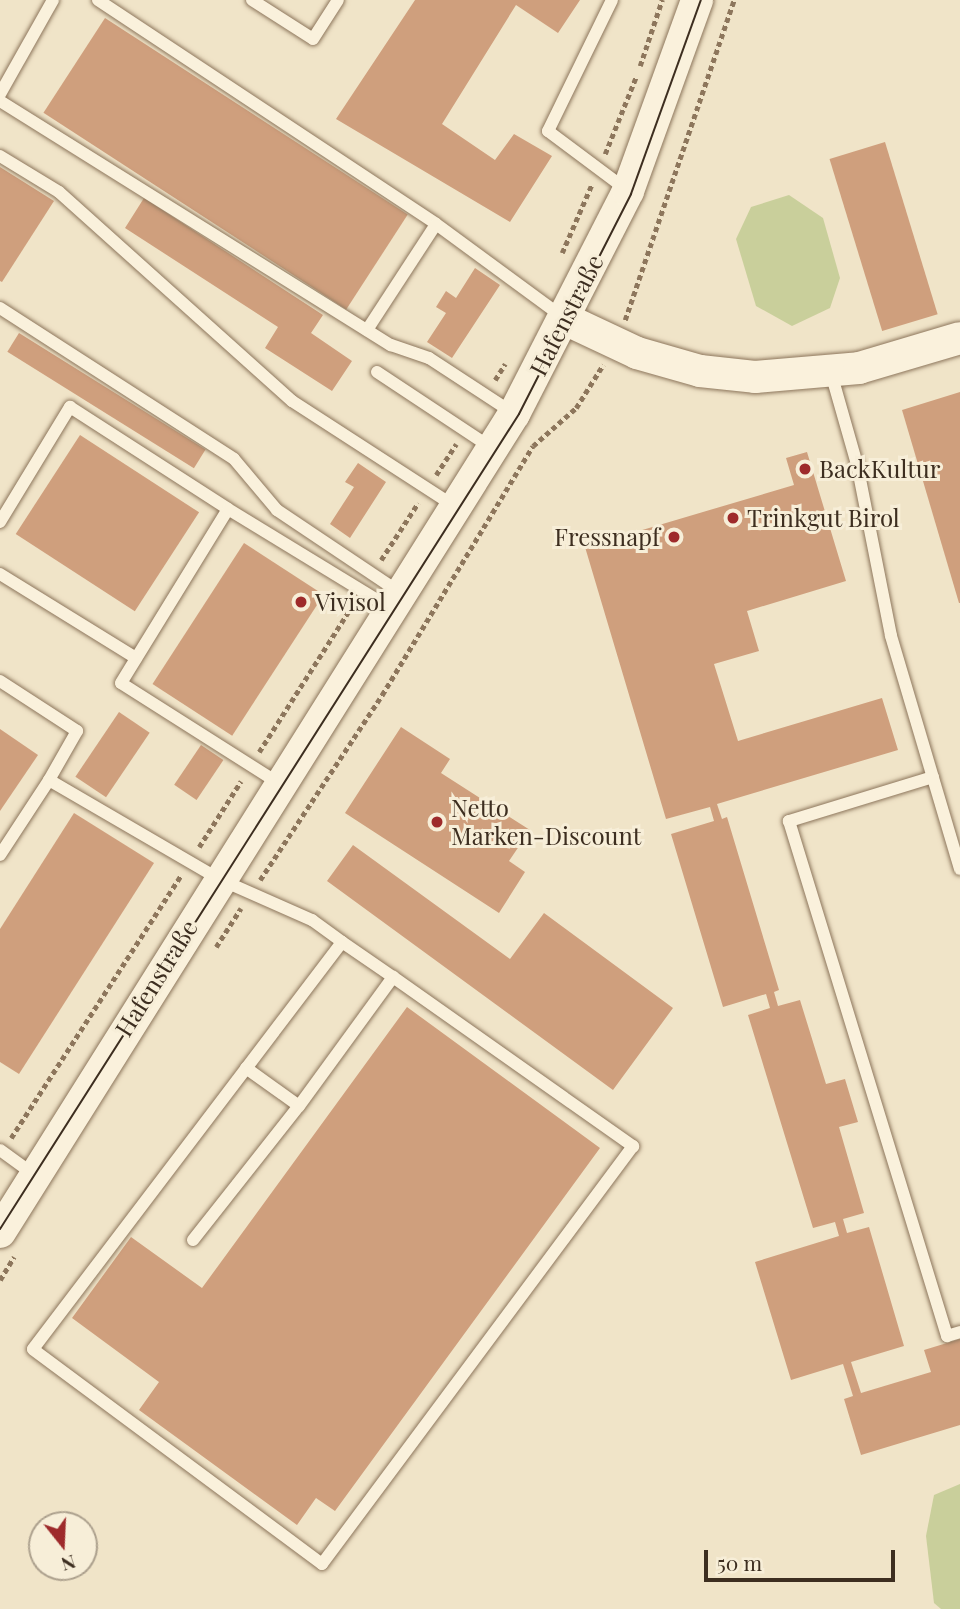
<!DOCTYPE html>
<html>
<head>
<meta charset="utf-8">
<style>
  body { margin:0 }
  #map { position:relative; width:960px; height:1609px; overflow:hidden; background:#f0e4c8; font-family:"Playfair Display",serif }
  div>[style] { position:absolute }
  .green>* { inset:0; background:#c9cf9b }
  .building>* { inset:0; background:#cf9f7d; transform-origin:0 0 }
  .path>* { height:4.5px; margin-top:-2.25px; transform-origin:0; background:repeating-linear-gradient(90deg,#8d765c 0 5px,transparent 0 8.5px) }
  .roads { filter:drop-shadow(0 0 2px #8d765c) drop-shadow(0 0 2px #8d765c) }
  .service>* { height:12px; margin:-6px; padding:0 6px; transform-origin:6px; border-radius:6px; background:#faf1dc }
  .tertiary>* { height:32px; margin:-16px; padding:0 16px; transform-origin:16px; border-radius:16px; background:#faf1dc }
  .tram>* { height:2px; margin:-1px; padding:0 1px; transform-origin:1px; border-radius:1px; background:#3d2e20 }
  .dots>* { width:19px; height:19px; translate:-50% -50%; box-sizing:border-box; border:4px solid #f7eed8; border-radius:50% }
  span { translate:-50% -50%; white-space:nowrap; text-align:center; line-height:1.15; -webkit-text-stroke:6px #f7eed8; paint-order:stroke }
  .street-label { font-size:24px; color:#3d2e20 }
  .poi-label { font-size:24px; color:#3d2e20 }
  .left { translate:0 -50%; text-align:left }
  .right { translate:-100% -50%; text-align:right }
  .north { position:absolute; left:28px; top:1511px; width:70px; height:70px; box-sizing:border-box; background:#f7eed8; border:2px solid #ada18e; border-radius:50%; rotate:162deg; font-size:19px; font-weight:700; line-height:28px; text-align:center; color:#3d2e20 }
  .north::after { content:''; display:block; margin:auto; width:24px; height:32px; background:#9e2a2b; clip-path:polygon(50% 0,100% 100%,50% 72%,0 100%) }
  .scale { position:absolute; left:704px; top:1550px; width:191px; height:32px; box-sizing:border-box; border:4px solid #3d2e20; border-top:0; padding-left:9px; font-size:21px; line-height:24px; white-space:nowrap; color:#3d2e20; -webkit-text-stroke:5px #f7eed8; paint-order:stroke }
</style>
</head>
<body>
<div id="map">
  <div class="green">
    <i style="clip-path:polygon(789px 195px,823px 218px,840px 278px,830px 308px,792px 326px,756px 306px,736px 239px,751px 207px)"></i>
    <i style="clip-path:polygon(960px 1484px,960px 1609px,941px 1609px,934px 1603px,926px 1536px,934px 1495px)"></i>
  </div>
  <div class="building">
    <i style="clip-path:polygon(415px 0,580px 0,558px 33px,516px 5px,442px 124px,495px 160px,514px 134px,552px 156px,510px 222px,336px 119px)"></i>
    <i style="left:105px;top:18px;width:361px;height:113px;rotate:33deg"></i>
    <i style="left:885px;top:142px;width:180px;height:58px;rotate:73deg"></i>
    <i style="clip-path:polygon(0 167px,54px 201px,2px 282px,0 281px)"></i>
    <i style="clip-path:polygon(144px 198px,323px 315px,311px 333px,352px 361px,332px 391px,265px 348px,278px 327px,125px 228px)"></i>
    <i style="clip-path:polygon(475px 268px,500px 285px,452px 358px,427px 342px,446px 313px,436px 307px,446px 291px,456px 298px)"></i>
    <i style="left:19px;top:333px;width:220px;height:22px;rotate:32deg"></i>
    <i style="clip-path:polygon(960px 392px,960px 603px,959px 603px,902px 410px)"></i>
    <i style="left:80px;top:435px;width:142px;height:118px;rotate:33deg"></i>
    <i style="clip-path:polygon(807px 452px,846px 581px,747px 611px,759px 651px,714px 664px,738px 741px,882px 698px,898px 750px,717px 804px,722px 819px,727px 817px,779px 990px,774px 992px,778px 1006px,800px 1000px,826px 1084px,845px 1079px,858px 1122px,839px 1127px,864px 1213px,843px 1219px,847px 1233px,869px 1227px,904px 1346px,851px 1362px,861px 1393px,931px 1372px,924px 1350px,960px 1339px,960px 1425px,861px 1455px,844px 1399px,853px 1396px,843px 1364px,791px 1380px,755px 1262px,839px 1236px,835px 1222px,813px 1228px,748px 1015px,770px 1008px,766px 994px,723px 1007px,671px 834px,714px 821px,710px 807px,666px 819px,585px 547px,794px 485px,786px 458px)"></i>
    <i style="clip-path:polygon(358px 463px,386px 482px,350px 538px,330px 524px,354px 487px,345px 482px)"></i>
    <i style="left:244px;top:543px;width:95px;height:168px;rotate:33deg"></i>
    <i style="left:119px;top:712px;width:37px;height:78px;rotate:34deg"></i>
    <i style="clip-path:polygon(401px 727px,450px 759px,441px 773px,530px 830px,509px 861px,525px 872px,499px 913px,345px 813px)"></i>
    <i style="clip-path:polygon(0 729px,38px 755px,0 811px)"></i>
    <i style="left:201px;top:745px;width:27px;height:48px;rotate:34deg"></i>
    <i style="clip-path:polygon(74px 813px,154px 863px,19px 1074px,0 1062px,0 929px)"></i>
    <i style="clip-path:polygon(353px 845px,510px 959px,544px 913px,673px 1008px,613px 1090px,327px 881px)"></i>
    <i style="clip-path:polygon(407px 1007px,600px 1148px,335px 1511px,316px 1498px,297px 1525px,139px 1410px,159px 1382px,72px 1318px,131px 1237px,202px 1288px)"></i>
  </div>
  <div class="path">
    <i style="left:640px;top:66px;width:70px;rotate:-71.6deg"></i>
    <i style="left:605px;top:154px;width:83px;rotate:-68.1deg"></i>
    <i style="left:562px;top:253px;width:75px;rotate:-66.5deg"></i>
    <i style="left:625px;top:320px;width:338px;rotate:-71.2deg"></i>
    <i style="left:495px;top:380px;width:19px;rotate:-58deg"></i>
    <i style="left:436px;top:475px;width:37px;rotate:-57deg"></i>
    <i style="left:381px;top:560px;width:68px;rotate:-57deg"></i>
    <i style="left:259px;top:752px;width:173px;rotate:-57.5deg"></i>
    <i style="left:199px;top:847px;width:78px;rotate:-57.5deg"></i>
    <i style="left:260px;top:880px;width:222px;rotate:-56.6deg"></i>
    <i style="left:382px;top:695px;width:291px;rotate:-58.8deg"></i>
    <i style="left:533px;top:446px;width:57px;rotate:-41.5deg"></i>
    <i style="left:576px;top:408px;width:51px;rotate:-57.9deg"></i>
    <i style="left:216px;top:947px;width:46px;rotate:-57.3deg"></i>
    <i style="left:11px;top:1138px;width:313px;rotate:-57.1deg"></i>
    <i style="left:0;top:1280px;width:27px;rotate:-59deg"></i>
  </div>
  <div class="roads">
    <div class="service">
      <i style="left:98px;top:0;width:405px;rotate:33.5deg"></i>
      <i style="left:436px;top:224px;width:159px;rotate:36.3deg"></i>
      <i style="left:252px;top:0;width:72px;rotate:32.6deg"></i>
      <i style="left:313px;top:39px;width:46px;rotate:-57.3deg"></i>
      <i style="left:612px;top:0;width:146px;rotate:116deg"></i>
      <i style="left:548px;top:131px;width:99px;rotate:36.8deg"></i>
      <i style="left:0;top:94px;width:108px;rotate:-60.6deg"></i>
      <i style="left:0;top:101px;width:461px;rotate:32deg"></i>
      <i style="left:391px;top:345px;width:40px;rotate:18.9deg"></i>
      <i style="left:429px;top:358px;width:100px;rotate:33.2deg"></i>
      <i style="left:0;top:156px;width:69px;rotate:31.4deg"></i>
      <i style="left:59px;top:192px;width:313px;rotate:41.9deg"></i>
      <i style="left:292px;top:401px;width:195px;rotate:32.9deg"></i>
      <i style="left:0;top:308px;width:278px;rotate:32.8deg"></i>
      <i style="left:234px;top:459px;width:67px;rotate:49.9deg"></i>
      <i style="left:277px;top:510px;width:147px;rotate:33.9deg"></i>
      <i style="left:367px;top:330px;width:126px;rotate:-56.9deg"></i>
      <i style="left:377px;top:372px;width:138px;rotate:33.5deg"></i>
      <i style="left:831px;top:373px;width:95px;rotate:74.1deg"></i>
      <i style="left:857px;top:464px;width:175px;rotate:78.8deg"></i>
      <i style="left:891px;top:636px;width:243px;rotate:73.5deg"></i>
      <i style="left:0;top:522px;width:135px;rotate:-58.7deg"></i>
      <i style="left:70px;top:407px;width:188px;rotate:32.8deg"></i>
      <i style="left:0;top:574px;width:160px;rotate:31.7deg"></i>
      <i style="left:0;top:681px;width:92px;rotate:33deg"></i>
      <i style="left:77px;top:731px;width:56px;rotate:119.7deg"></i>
      <i style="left:49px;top:780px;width:197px;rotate:30.2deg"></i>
      <i style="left:219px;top:879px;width:102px;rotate:23.8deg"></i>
      <i style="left:312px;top:920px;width:37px;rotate:36deg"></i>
      <i style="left:342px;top:942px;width:62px;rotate:34.5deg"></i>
      <i style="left:393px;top:977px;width:294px;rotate:35.2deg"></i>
      <i style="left:633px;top:1146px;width:521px;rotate:126.65deg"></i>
      <i style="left:322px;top:1564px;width:360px;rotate:-143.4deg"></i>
      <i style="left:33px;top:1349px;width:511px;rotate:-52.79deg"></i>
      <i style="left:933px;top:777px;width:151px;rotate:163deg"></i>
      <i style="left:789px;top:821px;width:539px;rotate:72.94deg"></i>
      <i style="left:947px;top:1336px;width:14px;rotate:-17deg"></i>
      <i style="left:280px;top:784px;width:188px;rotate:-147.6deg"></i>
      <i style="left:121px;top:683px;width:204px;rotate:-58.4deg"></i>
      <i style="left:228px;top:509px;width:190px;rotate:31.4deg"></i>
      <i style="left:0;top:855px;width:90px;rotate:-56.8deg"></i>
      <i style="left:246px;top:1068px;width:65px;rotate:35.6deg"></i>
      <i style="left:299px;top:1106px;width:160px;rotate:-53.9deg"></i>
      <i style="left:0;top:1150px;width:39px;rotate:36deg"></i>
      <i style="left:193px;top:1240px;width:171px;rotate:-51.7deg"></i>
    </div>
    <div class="tertiary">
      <i style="left:567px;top:320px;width:77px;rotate:25.2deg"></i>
      <i style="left:637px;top:353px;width:66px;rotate:15.9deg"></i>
      <i style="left:700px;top:371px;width:55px;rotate:6.2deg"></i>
      <i style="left:755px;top:377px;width:104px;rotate:-4.9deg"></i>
      <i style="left:859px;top:368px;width:105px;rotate:-16.5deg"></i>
      <i style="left:0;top:1232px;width:966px;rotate:-57.86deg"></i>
      <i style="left:514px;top:414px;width:250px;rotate:-62.9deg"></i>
      <i style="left:628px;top:191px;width:203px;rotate:-70.1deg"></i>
    </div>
  </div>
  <div class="tram">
    <i style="left:0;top:1229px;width:966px;rotate:-57.51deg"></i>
    <i style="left:519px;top:414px;width:247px;rotate:-63deg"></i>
    <i style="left:631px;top:194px;width:206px;rotate:-70.2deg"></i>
  </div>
  <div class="dots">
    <i style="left:805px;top:469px;background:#9e2a2b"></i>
    <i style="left:733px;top:518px;background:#9e2a2b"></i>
    <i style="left:674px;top:537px;background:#9e2a2b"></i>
    <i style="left:301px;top:602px;background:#9e2a2b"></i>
    <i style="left:437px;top:822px;background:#9e2a2b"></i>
  </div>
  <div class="street-label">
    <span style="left:566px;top:315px;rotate:-63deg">Hafenstraße</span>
    <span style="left:156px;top:978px;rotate:-58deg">Hafenstraße</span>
  </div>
  <div class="poi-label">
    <span class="left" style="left:819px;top:469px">BackKultur</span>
    <span class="left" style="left:747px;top:518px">Trinkgut Birol</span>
    <span class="right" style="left:660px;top:537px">Fressnapf</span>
    <span class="left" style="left:315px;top:602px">Vivisol</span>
    <span class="left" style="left:451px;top:822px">Netto<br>Marken-Discount</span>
  </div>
  <div class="north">N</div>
  <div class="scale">50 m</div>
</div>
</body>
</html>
